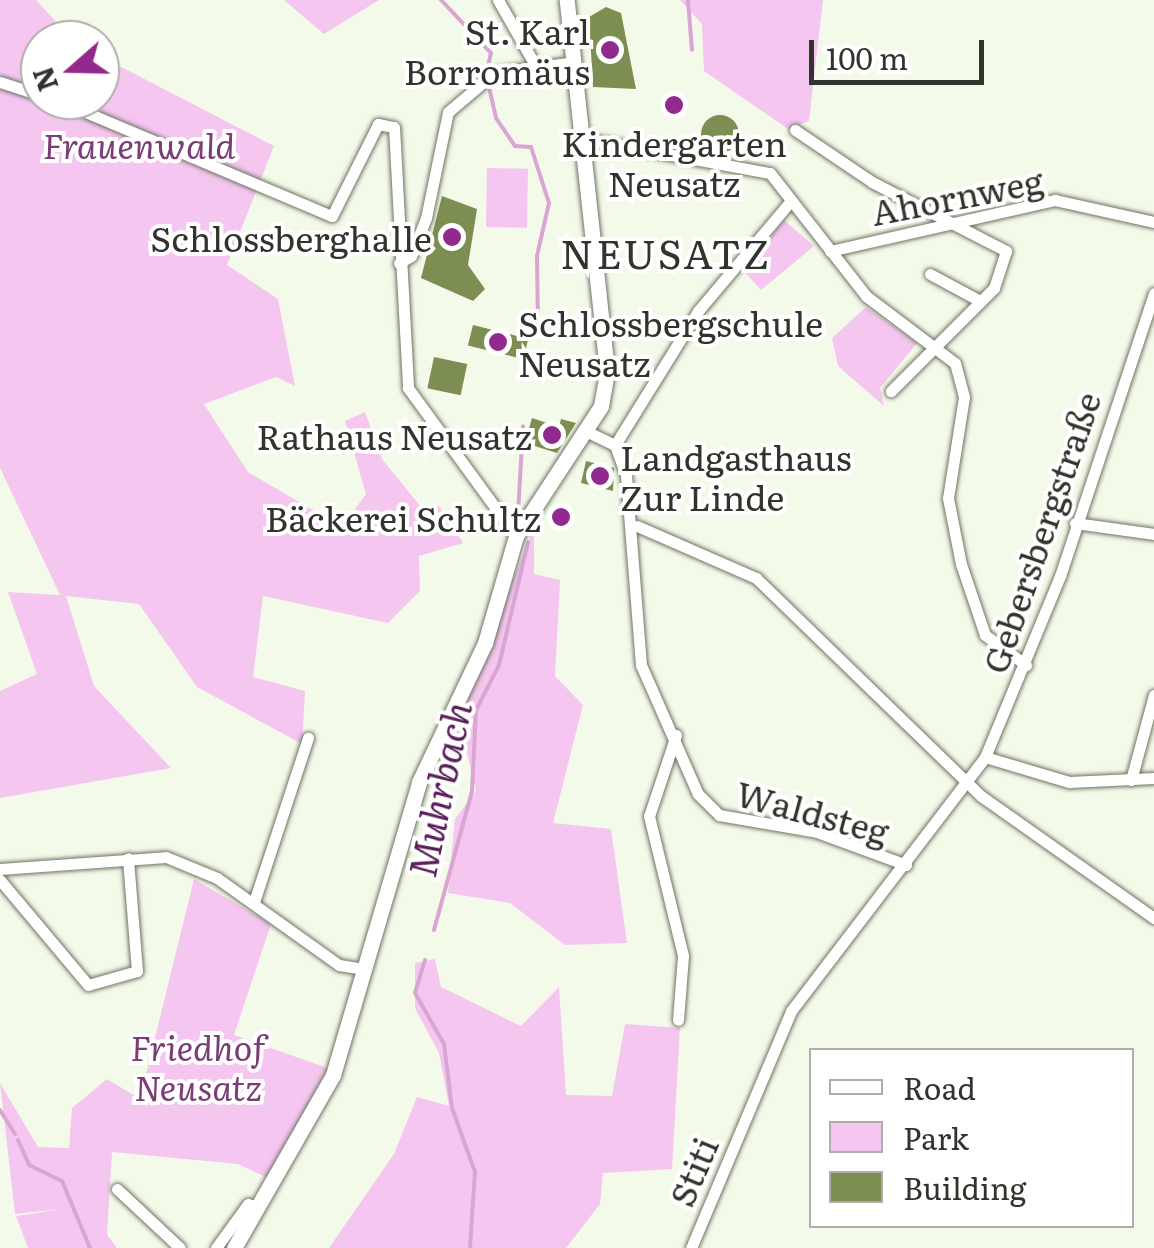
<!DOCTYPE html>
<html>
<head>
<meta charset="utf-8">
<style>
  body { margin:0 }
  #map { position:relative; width:1154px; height:1248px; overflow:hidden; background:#f4fae9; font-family:Literata,serif }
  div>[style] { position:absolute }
  .green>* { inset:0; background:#f5c6f0; transform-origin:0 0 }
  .stream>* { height:4px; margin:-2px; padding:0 2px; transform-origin:2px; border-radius:2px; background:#d9a6d4 }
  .building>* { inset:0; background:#7c8e52; transform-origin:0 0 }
  .round { border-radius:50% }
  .roads { filter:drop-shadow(0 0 2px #6e7465) drop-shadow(0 0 2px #6e7465) }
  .minor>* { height:11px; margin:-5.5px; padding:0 5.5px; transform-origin:5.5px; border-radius:5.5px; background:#fff }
  .major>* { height:15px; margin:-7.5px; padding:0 7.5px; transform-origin:7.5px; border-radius:7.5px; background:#fff }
  .dots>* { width:28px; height:28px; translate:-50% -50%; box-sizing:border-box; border:5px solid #fff; border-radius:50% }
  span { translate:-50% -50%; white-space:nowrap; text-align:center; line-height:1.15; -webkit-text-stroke:8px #fff; paint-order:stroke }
  .poi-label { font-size:35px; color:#31342d }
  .right { translate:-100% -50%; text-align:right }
  .left { translate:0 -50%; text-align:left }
  .park-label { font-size:35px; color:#7a3d76; font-style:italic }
  .street-label { font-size:35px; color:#31342d }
  .water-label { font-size:38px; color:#5c2059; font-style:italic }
  .quarter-label { font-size:40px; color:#31342d; letter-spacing:2.5px }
  .legend { position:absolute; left:809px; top:1048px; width:325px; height:180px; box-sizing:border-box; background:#fff; border:2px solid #adaeab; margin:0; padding:12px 18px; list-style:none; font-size:30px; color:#31342d }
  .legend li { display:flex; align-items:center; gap:20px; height:50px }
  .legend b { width:50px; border:2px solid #adaeab }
  .north { position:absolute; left:20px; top:20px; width:100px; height:100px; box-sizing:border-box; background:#fff; border:2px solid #adaeab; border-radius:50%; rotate:250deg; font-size:28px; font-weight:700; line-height:40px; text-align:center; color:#31342d }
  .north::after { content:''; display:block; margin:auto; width:35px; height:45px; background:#92298e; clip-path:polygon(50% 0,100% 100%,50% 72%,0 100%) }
  .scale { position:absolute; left:809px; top:40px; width:175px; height:45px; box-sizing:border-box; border:5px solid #31342d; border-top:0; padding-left:12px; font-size:30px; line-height:35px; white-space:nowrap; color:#31342d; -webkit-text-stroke:8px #fff; paint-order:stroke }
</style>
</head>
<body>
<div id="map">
  <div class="green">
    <i style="clip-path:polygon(0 0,36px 0,73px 40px,40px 40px,40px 100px,100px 100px,100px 56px,274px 146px,227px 265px,278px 299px,295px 386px,276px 377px,204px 404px,248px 472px,326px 518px,352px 513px,366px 494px,345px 421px,365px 412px,382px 459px,421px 507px,439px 506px,463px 543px,419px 556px,420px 591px,388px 623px,263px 596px,253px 677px,305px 691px,302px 744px,197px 687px,139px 604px,66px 596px,94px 686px,171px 768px,0 798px,0 691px,37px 674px,8px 592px,60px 595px,0 468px)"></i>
    <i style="clip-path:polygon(284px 0,379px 0,324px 34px)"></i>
    <i style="clip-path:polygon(680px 0,823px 0,809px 121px,788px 129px,704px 71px,702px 24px)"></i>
    <i style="left:487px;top:168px;width:41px;height:59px;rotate:1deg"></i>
    <i style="clip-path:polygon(784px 220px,814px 246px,761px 290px,744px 271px)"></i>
    <i style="clip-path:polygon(866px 307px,917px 343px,880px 388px,884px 406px,838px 366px,832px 338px)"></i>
    <i style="clip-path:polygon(534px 528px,534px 574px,560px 580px,555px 676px,583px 705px,553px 823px,611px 829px,627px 943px,565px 945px,510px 903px,448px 893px,455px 819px,476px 791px,466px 748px,446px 741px)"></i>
    <i style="clip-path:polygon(194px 879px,271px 924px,234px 1035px,330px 1069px,268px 1178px,238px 1164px,112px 1152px,107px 1235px,117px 1248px,28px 1248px,16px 1216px,62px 1209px,15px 1214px,0 1083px,38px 1147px,69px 1148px,72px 1108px,107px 1079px,140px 1099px)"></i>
    <i style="clip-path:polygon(435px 959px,441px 987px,521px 1026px,559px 987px,566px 1095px,612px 1096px,625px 1024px,680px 1028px,672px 1169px,603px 1173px,600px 1204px,566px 1248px,329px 1248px,394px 1154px,417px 1097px,449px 1106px,439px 1053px,415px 1008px,415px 963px)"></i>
  </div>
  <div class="stream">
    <i style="left:441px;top:0;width:73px;rotate:46.7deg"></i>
    <i style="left:491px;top:53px;width:22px;rotate:103deg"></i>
    <i style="left:688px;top:0;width:50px;rotate:85.4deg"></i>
    <i style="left:488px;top:83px;width:36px;rotate:77deg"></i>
    <i style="left:496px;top:118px;width:34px;rotate:56deg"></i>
    <i style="left:515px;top:146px;width:16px;rotate:4deg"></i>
    <i style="left:531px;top:147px;width:59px;rotate:72.2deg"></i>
    <i style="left:549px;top:203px;width:54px;rotate:102.8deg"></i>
    <i style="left:537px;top:256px;width:75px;rotate:89.2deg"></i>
    <i style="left:518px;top:514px;width:88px;rotate:-86.7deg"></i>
    <i style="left:434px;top:930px;width:144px;rotate:-74.7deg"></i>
    <i style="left:472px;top:791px;width:81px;rotate:-87.2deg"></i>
    <i style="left:476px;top:710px;width:51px;rotate:-62.9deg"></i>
    <i style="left:499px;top:665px;width:126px;rotate:-76.7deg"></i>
    <i style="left:425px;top:960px;width:34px;rotate:107deg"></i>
    <i style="left:415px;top:993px;width:59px;rotate:60.4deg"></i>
    <i style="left:444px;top:1044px;width:64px;rotate:82.9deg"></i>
    <i style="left:452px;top:1108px;width:68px;rotate:70.2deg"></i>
    <i style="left:475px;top:1172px;width:76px;rotate:93.8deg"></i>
    <i style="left:0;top:1110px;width:28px;rotate:58deg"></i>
    <i style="left:18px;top:1140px;width:27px;rotate:66deg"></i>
    <i style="left:29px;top:1165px;width:37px;rotate:26deg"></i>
    <i style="left:62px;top:1181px;width:73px;rotate:67.3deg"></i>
  </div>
  <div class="building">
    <i style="clip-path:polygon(606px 7px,621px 13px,636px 89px,593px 87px,589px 17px)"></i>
    <i class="round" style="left:701px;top:115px;width:38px;height:38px"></i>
    <i style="clip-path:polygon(442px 196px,477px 209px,468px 265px,485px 289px,473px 301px,421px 278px)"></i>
    <i style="left:473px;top:325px;width:57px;height:21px;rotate:14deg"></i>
    <i style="left:434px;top:357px;width:34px;height:32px;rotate:12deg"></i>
    <i style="clip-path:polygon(532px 418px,559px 427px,561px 419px,576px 423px,557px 453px,525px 443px)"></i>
    <i style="clip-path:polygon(586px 461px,614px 468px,613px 491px,581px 483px)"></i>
  </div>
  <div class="roads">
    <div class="minor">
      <i style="left:498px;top:0;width:73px;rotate:60.3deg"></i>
      <i style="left:0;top:82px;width:42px;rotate:18deg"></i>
      <i style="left:57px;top:100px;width:298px;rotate:22.9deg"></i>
      <i style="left:332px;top:216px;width:103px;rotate:-63.4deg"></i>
      <i style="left:378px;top:124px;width:16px;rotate:11deg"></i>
      <i style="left:394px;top:127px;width:261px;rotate:86.9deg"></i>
      <i style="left:408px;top:388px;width:183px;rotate:53.9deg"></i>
      <i style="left:795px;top:130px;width:93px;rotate:34deg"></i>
      <i style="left:872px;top:182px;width:151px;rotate:27.2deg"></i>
      <i style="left:1006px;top:251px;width:39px;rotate:108deg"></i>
      <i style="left:994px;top:288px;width:146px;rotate:135deg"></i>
      <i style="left:586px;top:139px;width:187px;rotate:10.5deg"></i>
      <i style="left:770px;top:173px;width:156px;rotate:52deg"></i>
      <i style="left:866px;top:296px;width:111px;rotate:37deg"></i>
      <i style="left:955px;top:363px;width:35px;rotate:75deg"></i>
      <i style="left:964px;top:397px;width:102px;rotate:99deg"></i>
      <i style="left:948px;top:498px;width:67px;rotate:78.9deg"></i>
      <i style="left:961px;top:564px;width:75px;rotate:71.3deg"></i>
      <i style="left:985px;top:635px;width:51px;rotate:36.2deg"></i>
      <i style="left:830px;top:251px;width:231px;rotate:-12.8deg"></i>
      <i style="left:1055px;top:200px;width:101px;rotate:12.5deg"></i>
      <i style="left:399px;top:263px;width:14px;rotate:-30deg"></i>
      <i style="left:411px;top:256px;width:41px;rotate:-68.5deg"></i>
      <i style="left:426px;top:218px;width:108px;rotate:-78.3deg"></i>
      <i style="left:448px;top:112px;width:60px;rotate:-40.3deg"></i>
      <i style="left:494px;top:73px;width:82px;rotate:-7.7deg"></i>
      <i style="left:930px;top:274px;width:55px;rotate:28.4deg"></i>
      <i style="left:590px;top:433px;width:28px;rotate:26deg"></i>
      <i style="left:615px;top:445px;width:32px;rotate:70deg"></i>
      <i style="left:626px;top:475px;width:191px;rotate:85.5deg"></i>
      <i style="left:641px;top:665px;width:141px;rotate:66.2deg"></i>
      <i style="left:698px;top:794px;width:30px;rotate:45deg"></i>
      <i style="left:719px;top:815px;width:99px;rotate:9.8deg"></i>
      <i style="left:817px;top:832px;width:95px;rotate:20.3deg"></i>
      <i style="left:615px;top:445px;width:158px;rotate:-58.2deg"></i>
      <i style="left:698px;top:311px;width:141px;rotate:-49.9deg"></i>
      <i style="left:1075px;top:523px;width:80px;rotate:7.9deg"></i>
      <i style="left:637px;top:526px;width:130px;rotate:23.6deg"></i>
      <i style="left:756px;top:578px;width:313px;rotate:44.1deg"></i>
      <i style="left:981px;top:796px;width:212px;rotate:35.2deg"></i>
      <i style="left:676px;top:735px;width:85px;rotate:108.4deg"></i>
      <i style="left:649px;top:816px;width:144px;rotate:76.3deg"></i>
      <i style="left:683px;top:956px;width:64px;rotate:94.5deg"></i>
      <i style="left:985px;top:757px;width:88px;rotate:16.6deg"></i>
      <i style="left:1069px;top:782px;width:85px;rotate:-2.7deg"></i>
      <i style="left:1131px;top:780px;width:88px;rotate:-74.9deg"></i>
      <i style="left:0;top:869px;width:166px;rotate:-4.1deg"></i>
      <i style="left:166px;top:857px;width:55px;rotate:22.4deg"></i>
      <i style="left:217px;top:878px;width:150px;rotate:35.5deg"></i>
      <i style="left:339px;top:965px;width:19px;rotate:9deg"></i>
      <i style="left:0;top:880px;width:137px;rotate:50deg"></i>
      <i style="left:88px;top:985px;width:51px;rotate:-15.9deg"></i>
      <i style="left:137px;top:971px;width:113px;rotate:-94.6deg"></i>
      <i style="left:254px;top:902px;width:173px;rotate:-71.8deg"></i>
      <i style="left:117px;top:1189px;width:86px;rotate:43.1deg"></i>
      <i style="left:216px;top:1248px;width:54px;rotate:-54deg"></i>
      <i style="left:248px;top:1204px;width:10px;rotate:17deg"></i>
      <i style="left:691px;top:1248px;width:257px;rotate:-67.1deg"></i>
      <i style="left:791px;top:1011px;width:320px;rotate:-52.6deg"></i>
      <i style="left:985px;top:757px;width:196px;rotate:-67.5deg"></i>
      <i style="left:1060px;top:576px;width:298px;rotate:-71.6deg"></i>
    </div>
    <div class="major">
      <i style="left:234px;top:1248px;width:199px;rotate:-60.2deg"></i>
      <i style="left:333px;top:1075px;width:305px;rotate:-73.6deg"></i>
      <i style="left:419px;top:782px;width:154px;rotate:-64.6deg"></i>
      <i style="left:485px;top:643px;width:111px;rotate:-73.8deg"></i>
      <i style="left:516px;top:536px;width:155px;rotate:-56.8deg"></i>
      <i style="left:601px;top:406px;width:36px;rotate:-80deg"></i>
      <i style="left:607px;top:371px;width:373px;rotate:-96.2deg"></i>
    </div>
  </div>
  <div class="dots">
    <i style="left:610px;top:50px;background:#92298e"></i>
    <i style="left:674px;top:105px;background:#92298e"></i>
    <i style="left:452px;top:237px;background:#92298e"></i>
    <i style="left:498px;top:342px;background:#92298e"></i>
    <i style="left:552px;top:435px;background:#92298e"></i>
    <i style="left:600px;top:476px;background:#92298e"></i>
    <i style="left:561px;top:517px;background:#92298e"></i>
  </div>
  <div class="poi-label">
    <span class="right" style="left:590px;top:50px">St. Karl<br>Borromäus</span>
    <span style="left:674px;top:162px">Kindergarten<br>Neusatz</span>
    <span class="right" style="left:432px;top:237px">Schlossberghalle</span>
    <span class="left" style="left:518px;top:342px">Schlossbergschule<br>Neusatz</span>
    <span class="right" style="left:532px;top:435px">Rathaus Neusatz</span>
    <span class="left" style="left:620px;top:476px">Landgasthaus<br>Zur Linde</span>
    <span class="right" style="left:541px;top:517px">Bäckerei Schultz</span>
  </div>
  <div class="park-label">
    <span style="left:139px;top:144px">Frauenwald</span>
    <span style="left:198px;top:1066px">Friedhof<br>Neusatz</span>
  </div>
  <div class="street-label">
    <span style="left:957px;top:195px;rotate:-11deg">Ahornweg</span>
    <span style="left:1040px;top:532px;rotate:-71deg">Gebersbergstraße</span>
    <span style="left:813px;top:811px;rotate:15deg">Waldsteg</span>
    <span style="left:692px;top:1171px;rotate:-67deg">Stiti</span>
  </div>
  <div class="water-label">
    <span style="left:438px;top:789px;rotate:-78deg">Muhrbach</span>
  </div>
  <div class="quarter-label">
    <span style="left:666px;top:252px">NEUSATZ</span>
  </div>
  <ul class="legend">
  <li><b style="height:12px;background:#fff"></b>Road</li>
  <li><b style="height:28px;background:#f5c6f0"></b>Park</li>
  <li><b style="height:28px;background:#7c8e52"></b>Building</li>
  </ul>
  <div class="north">N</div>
  <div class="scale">100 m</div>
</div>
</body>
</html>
